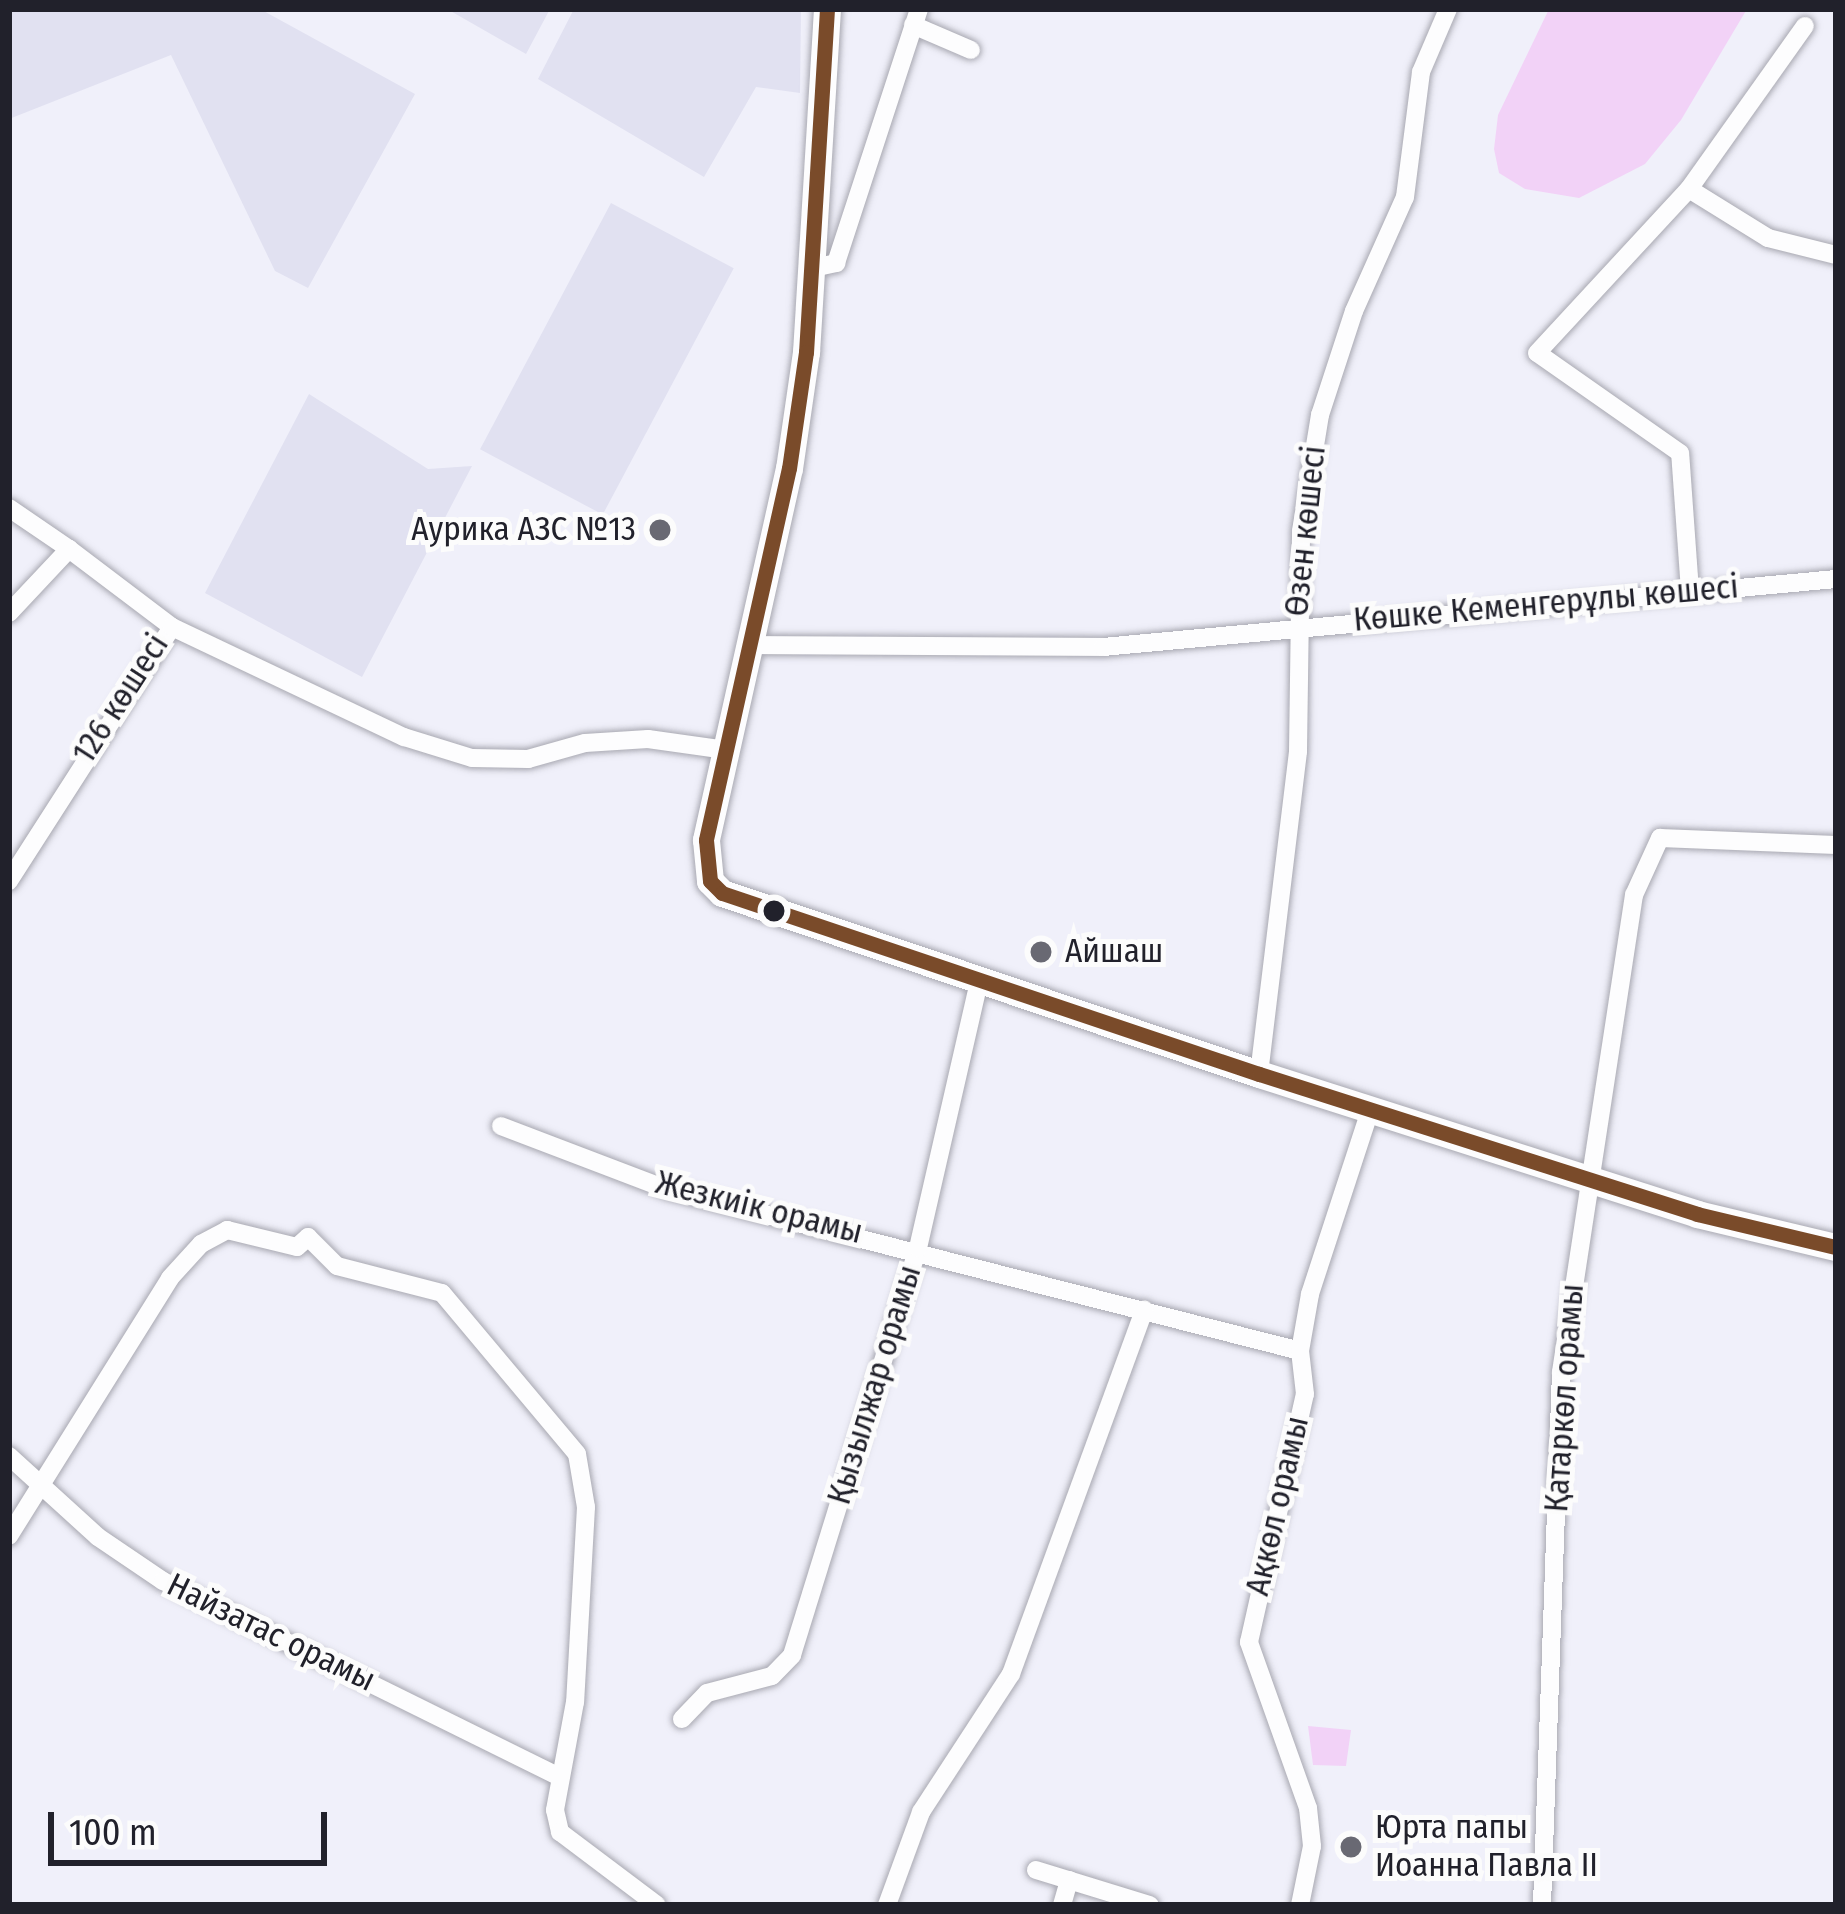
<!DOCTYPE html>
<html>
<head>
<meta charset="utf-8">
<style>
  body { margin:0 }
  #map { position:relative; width:1845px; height:1914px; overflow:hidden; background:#f0f0fa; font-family:"Fira Sans Condensed",sans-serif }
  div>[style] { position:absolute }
  .built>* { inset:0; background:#e1e1f1; transform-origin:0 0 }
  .green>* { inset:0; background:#f2d2f7 }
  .roads { filter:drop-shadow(0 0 3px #a8a8b1) drop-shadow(0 0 3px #a8a8b1) }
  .minor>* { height:18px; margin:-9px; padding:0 9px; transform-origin:9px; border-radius:9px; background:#fdfdfe }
  .secondary>* { height:27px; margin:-13.5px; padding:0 13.5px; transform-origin:13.5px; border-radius:13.5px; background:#fdfdfe }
  .bus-1>* { height:15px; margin:-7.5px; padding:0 7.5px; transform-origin:7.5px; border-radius:7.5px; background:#7a4b2a }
  .dots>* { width:33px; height:33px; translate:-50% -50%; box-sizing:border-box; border:6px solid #fcfcfc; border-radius:50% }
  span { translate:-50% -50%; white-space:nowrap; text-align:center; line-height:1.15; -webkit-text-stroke:10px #fcfcfc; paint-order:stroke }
  .poi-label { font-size:33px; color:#21212b }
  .right { translate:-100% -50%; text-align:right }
  .left { translate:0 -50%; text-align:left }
  .street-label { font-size:33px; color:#21212b }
  .frame { position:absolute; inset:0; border:12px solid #21212b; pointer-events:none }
  .scale { position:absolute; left:48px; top:1812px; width:279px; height:54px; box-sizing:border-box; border:6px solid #21212b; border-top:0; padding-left:15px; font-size:36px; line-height:42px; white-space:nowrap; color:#21212b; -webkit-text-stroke:9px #fcfcfc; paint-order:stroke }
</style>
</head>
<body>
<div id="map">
  <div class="built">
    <i style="clip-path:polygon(9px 9px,260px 9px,415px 94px,308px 288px,275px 271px,171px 55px,9px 119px)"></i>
    <i style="clip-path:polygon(447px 9px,550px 9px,526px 54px)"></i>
    <i style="clip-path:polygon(574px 9px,801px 9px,800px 93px,756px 87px,704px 177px,538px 79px)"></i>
    <i style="left:611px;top:203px;width:139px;height:279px;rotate:28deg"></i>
    <i style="clip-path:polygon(309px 394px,428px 469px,472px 466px,362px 677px,205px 593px)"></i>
  </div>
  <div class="green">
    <i style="clip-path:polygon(1549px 9px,1747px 9px,1681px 120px,1645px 164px,1579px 198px,1525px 189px,1499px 173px,1494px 149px,1498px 115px)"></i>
    <i style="clip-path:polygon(1308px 1726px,1351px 1730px,1346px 1766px,1313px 1765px)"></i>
  </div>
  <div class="roads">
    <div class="minor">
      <i style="left:913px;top:25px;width:63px;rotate:23.3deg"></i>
      <i style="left:1689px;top:189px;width:200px;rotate:-54.6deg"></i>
      <i style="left:813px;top:268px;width:24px;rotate:-12deg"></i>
      <i style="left:836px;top:263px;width:267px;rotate:-71.9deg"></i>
      <i style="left:9px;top:508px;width:73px;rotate:34.3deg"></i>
      <i style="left:1690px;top:591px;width:138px;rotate:-94.1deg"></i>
      <i style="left:1680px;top:453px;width:174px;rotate:-145deg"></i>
      <i style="left:1537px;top:353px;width:224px;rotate:-47.2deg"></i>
      <i style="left:1689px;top:189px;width:93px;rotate:31.8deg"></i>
      <i style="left:1768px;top:238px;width:70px;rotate:14deg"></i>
      <i style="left:9px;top:613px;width:88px;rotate:-46.8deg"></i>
      <i style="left:69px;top:549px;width:129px;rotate:37.1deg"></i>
      <i style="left:172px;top:627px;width:302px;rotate:122.7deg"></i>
      <i style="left:172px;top:627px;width:257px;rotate:25.4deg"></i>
      <i style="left:404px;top:737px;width:71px;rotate:17.2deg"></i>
      <i style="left:472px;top:758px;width:56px;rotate:1deg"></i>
      <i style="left:528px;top:759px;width:59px;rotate:-15.7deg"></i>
      <i style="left:585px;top:743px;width:63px;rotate:-3.6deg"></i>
      <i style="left:648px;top:739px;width:79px;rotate:8deg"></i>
      <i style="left:752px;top:645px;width:351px;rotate:0.3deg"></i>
      <i style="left:1103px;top:647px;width:736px;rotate:-5.3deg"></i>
      <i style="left:1259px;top:1074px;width:325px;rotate:-83.1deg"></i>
      <i style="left:1298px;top:751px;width:220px;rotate:-89.2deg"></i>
      <i style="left:1301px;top:531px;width:118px;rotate:-80.7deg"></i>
      <i style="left:1320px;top:415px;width:109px;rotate:-71.9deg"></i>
      <i style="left:1354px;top:311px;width:125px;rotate:-65.9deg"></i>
      <i style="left:1405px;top:197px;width:126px;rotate:-82.7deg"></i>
      <i style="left:1421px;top:72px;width:69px;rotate:-66.8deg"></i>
      <i style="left:501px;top:1126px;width:180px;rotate:20.9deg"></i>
      <i style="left:669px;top:1190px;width:651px;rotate:14.31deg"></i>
      <i style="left:9px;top:1456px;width:120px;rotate:42.3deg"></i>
      <i style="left:98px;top:1537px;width:78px;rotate:34.1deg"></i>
      <i style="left:163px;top:1581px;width:438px;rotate:26.3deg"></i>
      <i style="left:9px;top:1536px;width:304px;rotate:-58deg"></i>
      <i style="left:170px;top:1278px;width:46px;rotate:-47.6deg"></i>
      <i style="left:201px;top:1244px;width:30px;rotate:-28deg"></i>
      <i style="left:227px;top:1230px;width:72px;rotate:13.7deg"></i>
      <i style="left:297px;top:1247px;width:15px;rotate:-42deg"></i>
      <i style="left:308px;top:1237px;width:41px;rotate:45deg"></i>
      <i style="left:337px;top:1266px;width:108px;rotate:14.4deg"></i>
      <i style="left:442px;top:1293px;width:210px;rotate:50deg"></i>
      <i style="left:577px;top:1454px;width:54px;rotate:80.4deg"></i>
      <i style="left:586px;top:1507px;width:195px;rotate:93.2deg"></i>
      <i style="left:575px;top:1702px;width:110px;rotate:100.5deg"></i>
      <i style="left:555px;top:1810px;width:23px;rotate:77deg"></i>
      <i style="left:560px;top:1832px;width:121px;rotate:37deg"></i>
      <i style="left:682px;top:1719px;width:36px;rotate:-46deg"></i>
      <i style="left:707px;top:1693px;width:67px;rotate:-14.7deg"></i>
      <i style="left:772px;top:1676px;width:29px;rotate:-46deg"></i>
      <i style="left:792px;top:1655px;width:426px;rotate:-72.8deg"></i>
      <i style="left:918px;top:1248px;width:273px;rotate:-77.1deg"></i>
      <i style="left:1036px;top:1870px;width:119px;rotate:17.1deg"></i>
      <i style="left:887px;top:1905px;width:99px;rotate:-69.9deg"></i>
      <i style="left:921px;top:1812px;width:165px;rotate:-56.9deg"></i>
      <i style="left:1011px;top:1674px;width:388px;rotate:-69.9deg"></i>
      <i style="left:1062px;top:1905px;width:26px;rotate:-74deg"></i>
      <i style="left:1300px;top:1905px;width:60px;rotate:-78.5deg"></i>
      <i style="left:1312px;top:1846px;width:38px;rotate:-96deg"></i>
      <i style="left:1308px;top:1808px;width:176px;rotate:-109.6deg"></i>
      <i style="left:1249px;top:1642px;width:254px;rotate:-77.3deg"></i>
      <i style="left:1305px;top:1394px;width:43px;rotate:-96.6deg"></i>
      <i style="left:1300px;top:1351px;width:58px;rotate:-80deg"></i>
      <i style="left:1310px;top:1294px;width:197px;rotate:-71.9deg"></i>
      <i style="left:1542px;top:1905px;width:533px;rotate:-87.96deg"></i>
      <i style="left:1561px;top:1372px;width:483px;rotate:-81.3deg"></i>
      <i style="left:1634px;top:895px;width:63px;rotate:-65.5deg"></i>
      <i style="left:1660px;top:838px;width:176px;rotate:2.3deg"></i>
    </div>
    <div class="secondary">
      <i style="left:827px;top:9px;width:344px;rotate:93.5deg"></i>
      <i style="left:806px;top:352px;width:117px;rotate:98.3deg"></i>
      <i style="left:789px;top:468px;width:381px;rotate:102.6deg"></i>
      <i style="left:706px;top:840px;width:41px;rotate:84.4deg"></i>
      <i style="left:710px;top:881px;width:17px;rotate:45deg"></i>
      <i style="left:722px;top:893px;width:567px;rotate:18.63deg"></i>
      <i style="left:1259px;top:1074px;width:460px;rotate:17.7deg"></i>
      <i style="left:1697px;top:1214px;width:143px;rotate:13.4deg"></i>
    </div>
  </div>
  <div class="bus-1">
    <i style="left:827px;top:9px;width:344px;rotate:93.5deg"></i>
    <i style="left:806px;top:352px;width:117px;rotate:98.3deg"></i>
    <i style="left:789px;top:468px;width:381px;rotate:102.6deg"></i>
    <i style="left:706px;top:840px;width:41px;rotate:84.4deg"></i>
    <i style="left:710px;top:881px;width:17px;rotate:45deg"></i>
    <i style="left:722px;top:893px;width:567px;rotate:18.63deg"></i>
    <i style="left:1259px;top:1074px;width:460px;rotate:17.7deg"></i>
    <i style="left:1697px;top:1214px;width:143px;rotate:13.4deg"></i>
  </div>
  <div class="dots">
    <i style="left:660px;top:530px;background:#696973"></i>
    <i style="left:774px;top:911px;background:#21212b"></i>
    <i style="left:1041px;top:952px;background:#696973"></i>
    <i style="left:1351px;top:1847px;background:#696973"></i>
  </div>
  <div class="poi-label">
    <span class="right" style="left:636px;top:530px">Аурика АЗС №13</span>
    <span class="left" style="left:1065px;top:952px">Айшаш</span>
    <span class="left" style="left:1375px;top:1847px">Юрта папы<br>Иоанна Павла II</span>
  </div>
  <div class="street-label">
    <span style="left:1306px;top:531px;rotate:-84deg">Өзен көшесі</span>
    <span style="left:1546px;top:604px;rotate:-5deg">Көшке Кеменгерұлы көшесі</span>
    <span style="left:121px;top:699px;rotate:-57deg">126 көшесі</span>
    <span style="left:759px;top:1208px;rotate:14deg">Жезкиік орамы</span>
    <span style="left:875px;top:1385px;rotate:-73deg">Қызылжар орамы</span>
    <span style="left:1565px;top:1398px;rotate:-86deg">Қатаркөл орамы</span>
    <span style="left:1278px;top:1506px;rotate:-77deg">Ақкөл орамы</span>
    <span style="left:271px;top:1633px;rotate:26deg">Найзатас орамы</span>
  </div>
  <div class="frame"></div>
  <div class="scale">100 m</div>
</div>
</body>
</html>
